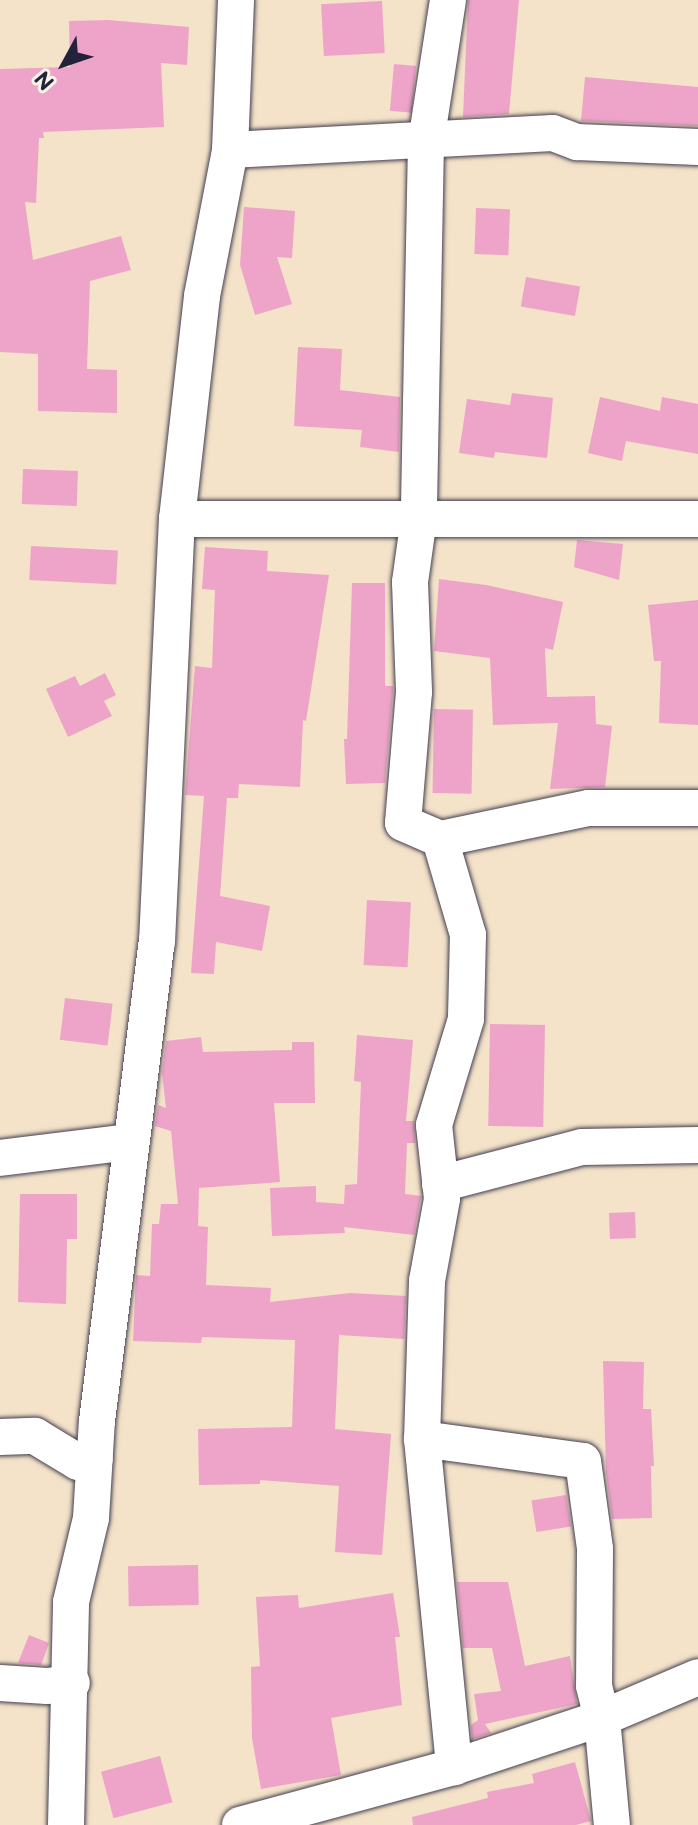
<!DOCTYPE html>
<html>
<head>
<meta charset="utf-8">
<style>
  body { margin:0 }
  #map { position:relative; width:698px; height:1825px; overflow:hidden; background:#f4e2c9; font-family:"Balsamiq Sans",sans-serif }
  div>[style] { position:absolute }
  .building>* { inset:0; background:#eea4c9; transform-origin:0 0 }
  .roads { filter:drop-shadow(0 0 2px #423f50) drop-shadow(0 0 2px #423f50) }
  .minor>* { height:36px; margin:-18px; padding:0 18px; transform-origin:18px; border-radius:18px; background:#fff }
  span { translate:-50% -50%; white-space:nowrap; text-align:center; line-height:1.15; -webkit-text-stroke:7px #f7f3e8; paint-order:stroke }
  .north { position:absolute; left:24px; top:24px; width:80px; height:80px; -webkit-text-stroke:6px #f7f3e8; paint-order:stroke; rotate:230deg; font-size:22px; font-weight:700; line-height:32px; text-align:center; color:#22223b }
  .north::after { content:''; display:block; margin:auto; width:28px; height:36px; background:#22223b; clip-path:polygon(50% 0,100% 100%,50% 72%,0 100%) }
</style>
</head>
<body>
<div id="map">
  <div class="building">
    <i style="clip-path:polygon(468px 0,519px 0,509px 114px,463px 117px)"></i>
    <i style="left:382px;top:1px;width:52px;height:61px;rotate:87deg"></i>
    <i style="clip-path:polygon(108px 20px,189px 27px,187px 65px,161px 63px,164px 127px,43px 132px,44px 138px,39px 138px,36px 203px,25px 202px,33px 260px,121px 236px,131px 270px,90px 281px,87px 369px,117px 370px,117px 413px,38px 411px,38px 354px,0 352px,0 69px,70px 67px,69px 21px)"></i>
    <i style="left:394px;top:64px;width:22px;height:47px;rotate:5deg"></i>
    <i style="clip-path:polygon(585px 77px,698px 87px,698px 126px,581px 121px)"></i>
    <i style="clip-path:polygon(244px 207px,295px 211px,292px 258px,277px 257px,292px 304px,255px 315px,240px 265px)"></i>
    <i style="left:476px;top:208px;width:34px;height:46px;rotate:2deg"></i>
    <i style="left:526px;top:277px;width:55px;height:30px;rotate:10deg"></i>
    <i style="clip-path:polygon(298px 347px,342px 349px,340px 390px,400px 397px,399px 452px,360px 447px,362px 430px,294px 426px)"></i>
    <i style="clip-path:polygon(512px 393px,553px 398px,547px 458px,495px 452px,494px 458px,459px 453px,467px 399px,510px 405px)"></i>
    <i style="clip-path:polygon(600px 397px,660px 411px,662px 397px,698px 404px,698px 454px,626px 441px,622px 461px,588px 453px)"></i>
    <i style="left:23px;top:469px;width:55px;height:35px;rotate:2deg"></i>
    <i style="clip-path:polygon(577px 540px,623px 544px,619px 580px,574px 567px)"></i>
    <i style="left:31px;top:546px;width:87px;height:34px;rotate:3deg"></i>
    <i style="clip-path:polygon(205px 547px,268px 551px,267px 571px,329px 575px,306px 721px,303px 720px,300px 787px,239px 784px,238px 798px,227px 798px,220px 896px,270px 906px,262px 951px,216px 942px,214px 974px,191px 973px,204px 796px,185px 795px,195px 666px,212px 668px,215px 590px,202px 589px)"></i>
    <i style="clip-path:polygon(439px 579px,486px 585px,563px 602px,553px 650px,545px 648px,547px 697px,595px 696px,596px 724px,612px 726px,605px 787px,550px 789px,558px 723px,493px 725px,490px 658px,434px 651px)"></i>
    <i style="clip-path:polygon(352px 583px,385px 583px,385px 686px,393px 686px,393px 692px,385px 783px,346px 784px,344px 739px,347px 739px)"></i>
    <i style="clip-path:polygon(698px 600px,698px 725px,659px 723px,661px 661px,654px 661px,648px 605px)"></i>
    <i style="clip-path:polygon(105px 673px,116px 695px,104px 701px,112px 716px,68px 737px,46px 689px,75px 676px,80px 686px)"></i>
    <i style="left:434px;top:709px;width:39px;height:84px;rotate:1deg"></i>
    <i style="left:367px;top:900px;width:44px;height:65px;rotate:3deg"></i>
    <i style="left:65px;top:998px;width:48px;height:42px;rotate:7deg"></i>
    <i style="left:490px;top:1024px;width:55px;height:102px;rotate:1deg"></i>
    <i style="clip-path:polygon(357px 1035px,413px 1040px,406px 1121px,414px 1121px,415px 1143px,407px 1143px,405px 1194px,421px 1196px,414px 1235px,344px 1227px,345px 1233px,272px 1236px,270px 1188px,316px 1186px,316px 1202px,344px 1204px,345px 1185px,357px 1184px,361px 1082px,354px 1081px)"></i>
    <i style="clip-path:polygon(201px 1037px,203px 1052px,292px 1050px,292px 1042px,314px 1042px,315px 1103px,274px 1103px,280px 1182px,199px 1188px,198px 1226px,208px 1227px,206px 1285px,271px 1288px,270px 1302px,350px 1293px,406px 1296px,404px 1339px,339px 1335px,335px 1429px,391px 1434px,382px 1555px,335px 1552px,339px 1486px,260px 1480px,260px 1484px,199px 1485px,198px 1429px,292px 1427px,295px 1340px,202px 1337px,201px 1343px,133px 1341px,136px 1275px,150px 1276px,152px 1224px,159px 1224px,161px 1204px,178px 1204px,171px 1131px,155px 1126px,158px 1105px,166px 1108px,162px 1073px,166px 1041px)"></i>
    <i style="clip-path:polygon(20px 1194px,77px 1194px,77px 1239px,67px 1239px,66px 1304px,18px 1302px)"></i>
    <i style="left:635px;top:1212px;width:26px;height:26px;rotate:88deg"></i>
    <i style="clip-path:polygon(603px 1361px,644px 1362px,643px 1409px,651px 1409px,654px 1466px,651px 1466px,652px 1518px,612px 1519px,606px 1472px)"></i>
    <i style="left:566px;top:1495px;width:32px;height:35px;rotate:81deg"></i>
    <i style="left:198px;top:1565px;width:40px;height:70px;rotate:89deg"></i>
    <i style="clip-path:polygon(457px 1582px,508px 1582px,525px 1666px,570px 1656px,577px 1704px,485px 1724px,491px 1733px,472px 1739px,471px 1725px,478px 1720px,474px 1694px,501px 1691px,492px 1648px,463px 1648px)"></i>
    <i style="clip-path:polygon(393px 1593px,400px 1637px,395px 1637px,402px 1705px,331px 1718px,341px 1775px,261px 1789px,252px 1738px,251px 1667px,260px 1666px,256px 1597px,298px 1595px,299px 1608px)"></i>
    <i style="clip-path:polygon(29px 1635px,49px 1643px,41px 1665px,18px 1663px)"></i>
    <i style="left:160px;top:1756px;width:48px;height:61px;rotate:75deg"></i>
    <i style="clip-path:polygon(575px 1762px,591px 1821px,576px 1825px,413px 1825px,412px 1817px,488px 1798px,487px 1792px,534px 1783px,532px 1774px)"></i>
  </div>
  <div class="roads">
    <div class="minor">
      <i style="left:448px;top:0;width:144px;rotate:98.8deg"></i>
      <i style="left:426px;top:142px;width:376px;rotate:91.1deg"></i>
      <i style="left:419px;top:518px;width:65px;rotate:98deg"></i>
      <i style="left:410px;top:582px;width:110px;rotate:87.9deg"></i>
      <i style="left:414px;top:692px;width:131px;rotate:94.8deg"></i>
      <i style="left:403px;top:823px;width:40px;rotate:23.4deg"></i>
      <i style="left:440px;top:839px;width:100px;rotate:73.7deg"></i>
      <i style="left:468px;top:935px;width:84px;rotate:91.4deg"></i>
      <i style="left:466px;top:1019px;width:111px;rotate:106.8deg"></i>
      <i style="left:434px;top:1125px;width:74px;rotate:83.8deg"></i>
      <i style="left:442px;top:1199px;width:83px;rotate:100.4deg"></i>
      <i style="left:427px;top:1281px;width:158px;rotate:91.8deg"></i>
      <i style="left:422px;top:1439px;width:162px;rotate:7.8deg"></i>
      <i style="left:583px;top:1461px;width:89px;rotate:82.2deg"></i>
      <i style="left:595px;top:1549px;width:137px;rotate:90.4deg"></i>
      <i style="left:594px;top:1686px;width:33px;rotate:76deg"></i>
      <i style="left:602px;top:1718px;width:107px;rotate:84.7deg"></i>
      <i style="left:230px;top:150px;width:323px;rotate:-3deg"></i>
      <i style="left:553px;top:133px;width:26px;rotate:21deg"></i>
      <i style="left:577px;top:142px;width:121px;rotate:2.4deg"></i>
      <i style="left:177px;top:519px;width:521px"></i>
      <i style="left:440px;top:839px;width:152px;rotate:-11.8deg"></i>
      <i style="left:589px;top:808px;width:109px"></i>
      <i style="left:0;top:1158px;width:132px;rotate:-7deg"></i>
      <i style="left:440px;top:1184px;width:147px;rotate:-14.6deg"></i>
      <i style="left:582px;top:1147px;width:116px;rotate:-1deg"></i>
      <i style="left:0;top:1437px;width:35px;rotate:-2deg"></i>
      <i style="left:35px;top:1436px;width:50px;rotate:31.2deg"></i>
      <i style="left:78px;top:1462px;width:17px;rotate:-10deg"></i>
      <i style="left:422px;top:1439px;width:330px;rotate:84.4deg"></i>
      <i style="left:0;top:1683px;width:47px;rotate:3.7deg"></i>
      <i style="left:47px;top:1686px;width:25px;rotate:-7deg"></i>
      <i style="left:66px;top:1825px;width:223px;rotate:-88.7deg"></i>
      <i style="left:71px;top:1602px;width:86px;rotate:-76.6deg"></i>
      <i style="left:91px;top:1518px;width:97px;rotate:-86.5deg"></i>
      <i style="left:97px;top:1421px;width:483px;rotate:-82.9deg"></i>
      <i style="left:157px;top:942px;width:423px;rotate:-87.3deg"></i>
      <i style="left:177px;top:519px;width:224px;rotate:-83.6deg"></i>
      <i style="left:202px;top:296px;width:149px;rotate:-79.1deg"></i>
      <i style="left:230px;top:150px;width:150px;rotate:-87.7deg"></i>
      <i style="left:240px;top:1825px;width:222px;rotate:-15.2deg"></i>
      <i style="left:454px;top:1767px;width:156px;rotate:-18.3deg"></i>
      <i style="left:602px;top:1718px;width:104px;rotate:-23.1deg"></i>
    </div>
  </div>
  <div class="north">N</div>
</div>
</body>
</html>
